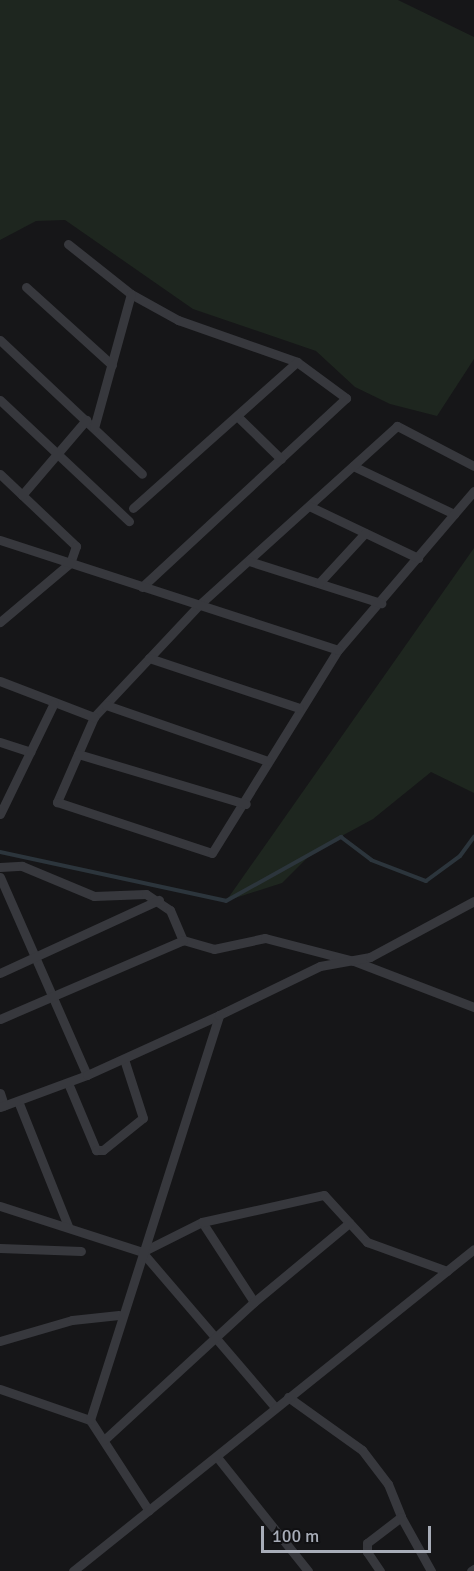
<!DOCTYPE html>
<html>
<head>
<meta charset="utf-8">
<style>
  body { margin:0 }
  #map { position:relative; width:474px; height:1571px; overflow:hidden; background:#161618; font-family:Signika,sans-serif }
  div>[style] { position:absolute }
  .green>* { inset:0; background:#1e261f }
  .stream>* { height:4px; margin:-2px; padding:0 2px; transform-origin:2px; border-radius:2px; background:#2c353c }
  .street>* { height:9px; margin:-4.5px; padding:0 4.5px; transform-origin:4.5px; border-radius:4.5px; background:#37383d }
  span { translate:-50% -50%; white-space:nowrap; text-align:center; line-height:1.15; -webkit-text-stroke:4.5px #111113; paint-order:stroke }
  .scale { position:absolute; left:261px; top:1526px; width:170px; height:27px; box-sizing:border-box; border:3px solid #a8adb8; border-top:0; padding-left:8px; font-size:18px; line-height:21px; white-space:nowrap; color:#a8adb8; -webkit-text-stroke:4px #111113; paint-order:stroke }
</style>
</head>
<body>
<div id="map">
  <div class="green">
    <i style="clip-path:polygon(0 0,398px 0,474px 37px,474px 359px,437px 416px,390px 404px,355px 387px,316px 351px,193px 309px,65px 220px,36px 221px,0 240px)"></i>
    <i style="clip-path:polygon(474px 548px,474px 793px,431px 772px,373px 819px,314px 851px,282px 883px,226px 901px)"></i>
  </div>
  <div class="stream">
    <i style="left:0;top:852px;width:231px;rotate:12.2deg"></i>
    <i style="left:226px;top:901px;width:132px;rotate:-29.1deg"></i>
    <i style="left:341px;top:837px;width:38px;rotate:37deg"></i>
    <i style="left:371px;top:860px;width:59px;rotate:20.9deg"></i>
    <i style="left:426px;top:881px;width:42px;rotate:-36.3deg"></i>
    <i style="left:460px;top:856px;width:24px;rotate:-54deg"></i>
  </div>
  <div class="street">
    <i style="left:68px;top:244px;width:80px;rotate:38.4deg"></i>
    <i style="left:131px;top:294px;width:54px;rotate:29deg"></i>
    <i style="left:178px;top:320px;width:126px;rotate:19.4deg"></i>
    <i style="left:297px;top:362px;width:61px;rotate:36.3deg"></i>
    <i style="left:346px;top:398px;width:278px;rotate:137.2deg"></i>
    <i style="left:26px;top:287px;width:116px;rotate:42.2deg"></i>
    <i style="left:0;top:340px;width:195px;rotate:43.3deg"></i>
    <i style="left:0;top:400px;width:177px;rotate:43.2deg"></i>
    <i style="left:238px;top:417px;width:60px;rotate:44.3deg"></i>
    <i style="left:94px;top:428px;width:139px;rotate:-74.6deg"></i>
    <i style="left:353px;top:466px;width:112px;rotate:25.4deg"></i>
    <i style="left:474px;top:466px;width:87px;rotate:-152.5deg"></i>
    <i style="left:397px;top:426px;width:267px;rotate:137.9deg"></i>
    <i style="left:199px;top:605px;width:154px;rotate:133.2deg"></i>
    <i style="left:94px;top:717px;width:93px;rotate:113.5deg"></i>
    <i style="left:57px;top:802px;width:163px;rotate:18.2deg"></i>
    <i style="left:212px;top:853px;width:239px;rotate:-58.2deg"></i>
    <i style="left:338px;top:650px;width:209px;rotate:-49.5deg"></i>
    <i style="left:0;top:474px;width:105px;rotate:43.5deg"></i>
    <i style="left:76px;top:546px;width:18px;rotate:109deg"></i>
    <i style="left:70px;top:563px;width:92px;rotate:139.9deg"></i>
    <i style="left:22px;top:495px;width:99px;rotate:-49.5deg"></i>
    <i style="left:309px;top:506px;width:121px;rotate:25.5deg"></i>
    <i style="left:133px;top:508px;width:220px;rotate:-41.7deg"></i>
    <i style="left:0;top:540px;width:355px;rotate:18deg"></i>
    <i style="left:249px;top:561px;width:139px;rotate:17.7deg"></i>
    <i style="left:319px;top:583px;width:68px;rotate:-47.4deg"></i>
    <i style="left:149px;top:658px;width:158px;rotate:18.4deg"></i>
    <i style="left:0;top:681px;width:101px;rotate:21deg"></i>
    <i style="left:106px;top:705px;width:171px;rotate:19.1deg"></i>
    <i style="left:0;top:742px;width:32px;rotate:18deg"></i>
    <i style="left:78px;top:754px;width:175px;rotate:16.6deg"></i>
    <i style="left:0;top:814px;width:123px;rotate:-64.1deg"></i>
    <i style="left:0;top:867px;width:22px;rotate:-3deg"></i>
    <i style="left:22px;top:866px;width:78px;rotate:22.6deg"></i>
    <i style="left:94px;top:896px;width:52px;rotate:-2.2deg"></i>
    <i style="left:146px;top:894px;width:29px;rotate:34deg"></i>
    <i style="left:170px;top:910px;width:33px;rotate:67deg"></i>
    <i style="left:183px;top:940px;width:32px;rotate:16deg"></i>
    <i style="left:214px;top:949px;width:52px;rotate:-12.2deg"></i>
    <i style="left:265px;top:938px;width:92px;rotate:14.5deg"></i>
    <i style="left:354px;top:961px;width:129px;rotate:21deg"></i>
    <i style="left:0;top:877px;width:216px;rotate:66.3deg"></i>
    <i style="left:0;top:973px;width:175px;rotate:-24.7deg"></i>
    <i style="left:0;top:1019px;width:199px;rotate:-23.3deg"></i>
    <i style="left:68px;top:1083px;width:73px;rotate:67.3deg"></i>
    <i style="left:96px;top:1150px;width:7px"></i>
    <i style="left:103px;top:1150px;width:51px;rotate:-38.7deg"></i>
    <i style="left:143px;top:1118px;width:62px;rotate:-107.9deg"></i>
    <i style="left:0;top:1093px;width:13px;rotate:72deg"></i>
    <i style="left:18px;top:1101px;width:135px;rotate:68.2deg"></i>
    <i style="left:0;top:1107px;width:93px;rotate:-20.2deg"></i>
    <i style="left:87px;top:1075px;width:145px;rotate:-24.4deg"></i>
    <i style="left:0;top:1206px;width:149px;rotate:17.9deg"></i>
    <i style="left:142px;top:1252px;width:204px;rotate:49.4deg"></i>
    <i style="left:202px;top:1222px;width:95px;rotate:57deg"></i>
    <i style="left:0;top:1248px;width:81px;rotate:2.1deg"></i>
    <i style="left:142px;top:1252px;width:67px;rotate:-26.6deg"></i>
    <i style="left:202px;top:1222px;width:125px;rotate:-12.5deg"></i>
    <i style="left:324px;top:1195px;width:64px;rotate:47.5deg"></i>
    <i style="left:367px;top:1242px;width:85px;rotate:19.9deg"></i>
    <i style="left:0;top:1341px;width:75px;rotate:-16.3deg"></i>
    <i style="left:72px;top:1320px;width:47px;rotate:-6.1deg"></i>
    <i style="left:0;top:1389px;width:95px;rotate:19deg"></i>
    <i style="left:90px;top:1420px;width:108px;rotate:57deg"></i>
    <i style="left:288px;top:1397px;width:91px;rotate:35.6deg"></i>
    <i style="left:362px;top:1450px;width:43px;rotate:52.6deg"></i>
    <i style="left:388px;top:1484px;width:35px;rotate:68deg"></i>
    <i style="left:90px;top:1420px;width:425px;rotate:-72.3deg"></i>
    <i style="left:219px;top:1015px;width:112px;rotate:-25.9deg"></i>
    <i style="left:320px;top:966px;width:51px;rotate:-10.2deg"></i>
    <i style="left:370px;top:957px;width:118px;rotate:-28.3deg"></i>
    <i style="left:104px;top:1440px;width:204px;rotate:-42.6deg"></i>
    <i style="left:254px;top:1302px;width:124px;rotate:-39.7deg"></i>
    <i style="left:217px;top:1457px;width:146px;rotate:51.4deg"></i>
    <i style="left:73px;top:1571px;width:514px;rotate:-38.76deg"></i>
    <i style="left:380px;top:1571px;width:23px;rotate:-124deg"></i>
    <i style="left:367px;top:1552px;width:9px;rotate:-90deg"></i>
    <i style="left:367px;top:1543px;width:43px;rotate:-37.4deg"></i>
    <i style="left:401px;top:1517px;width:62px;rotate:60.9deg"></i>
    <i style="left:471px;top:1571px;width:4px;rotate:-34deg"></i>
  </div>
  <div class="scale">100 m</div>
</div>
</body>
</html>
